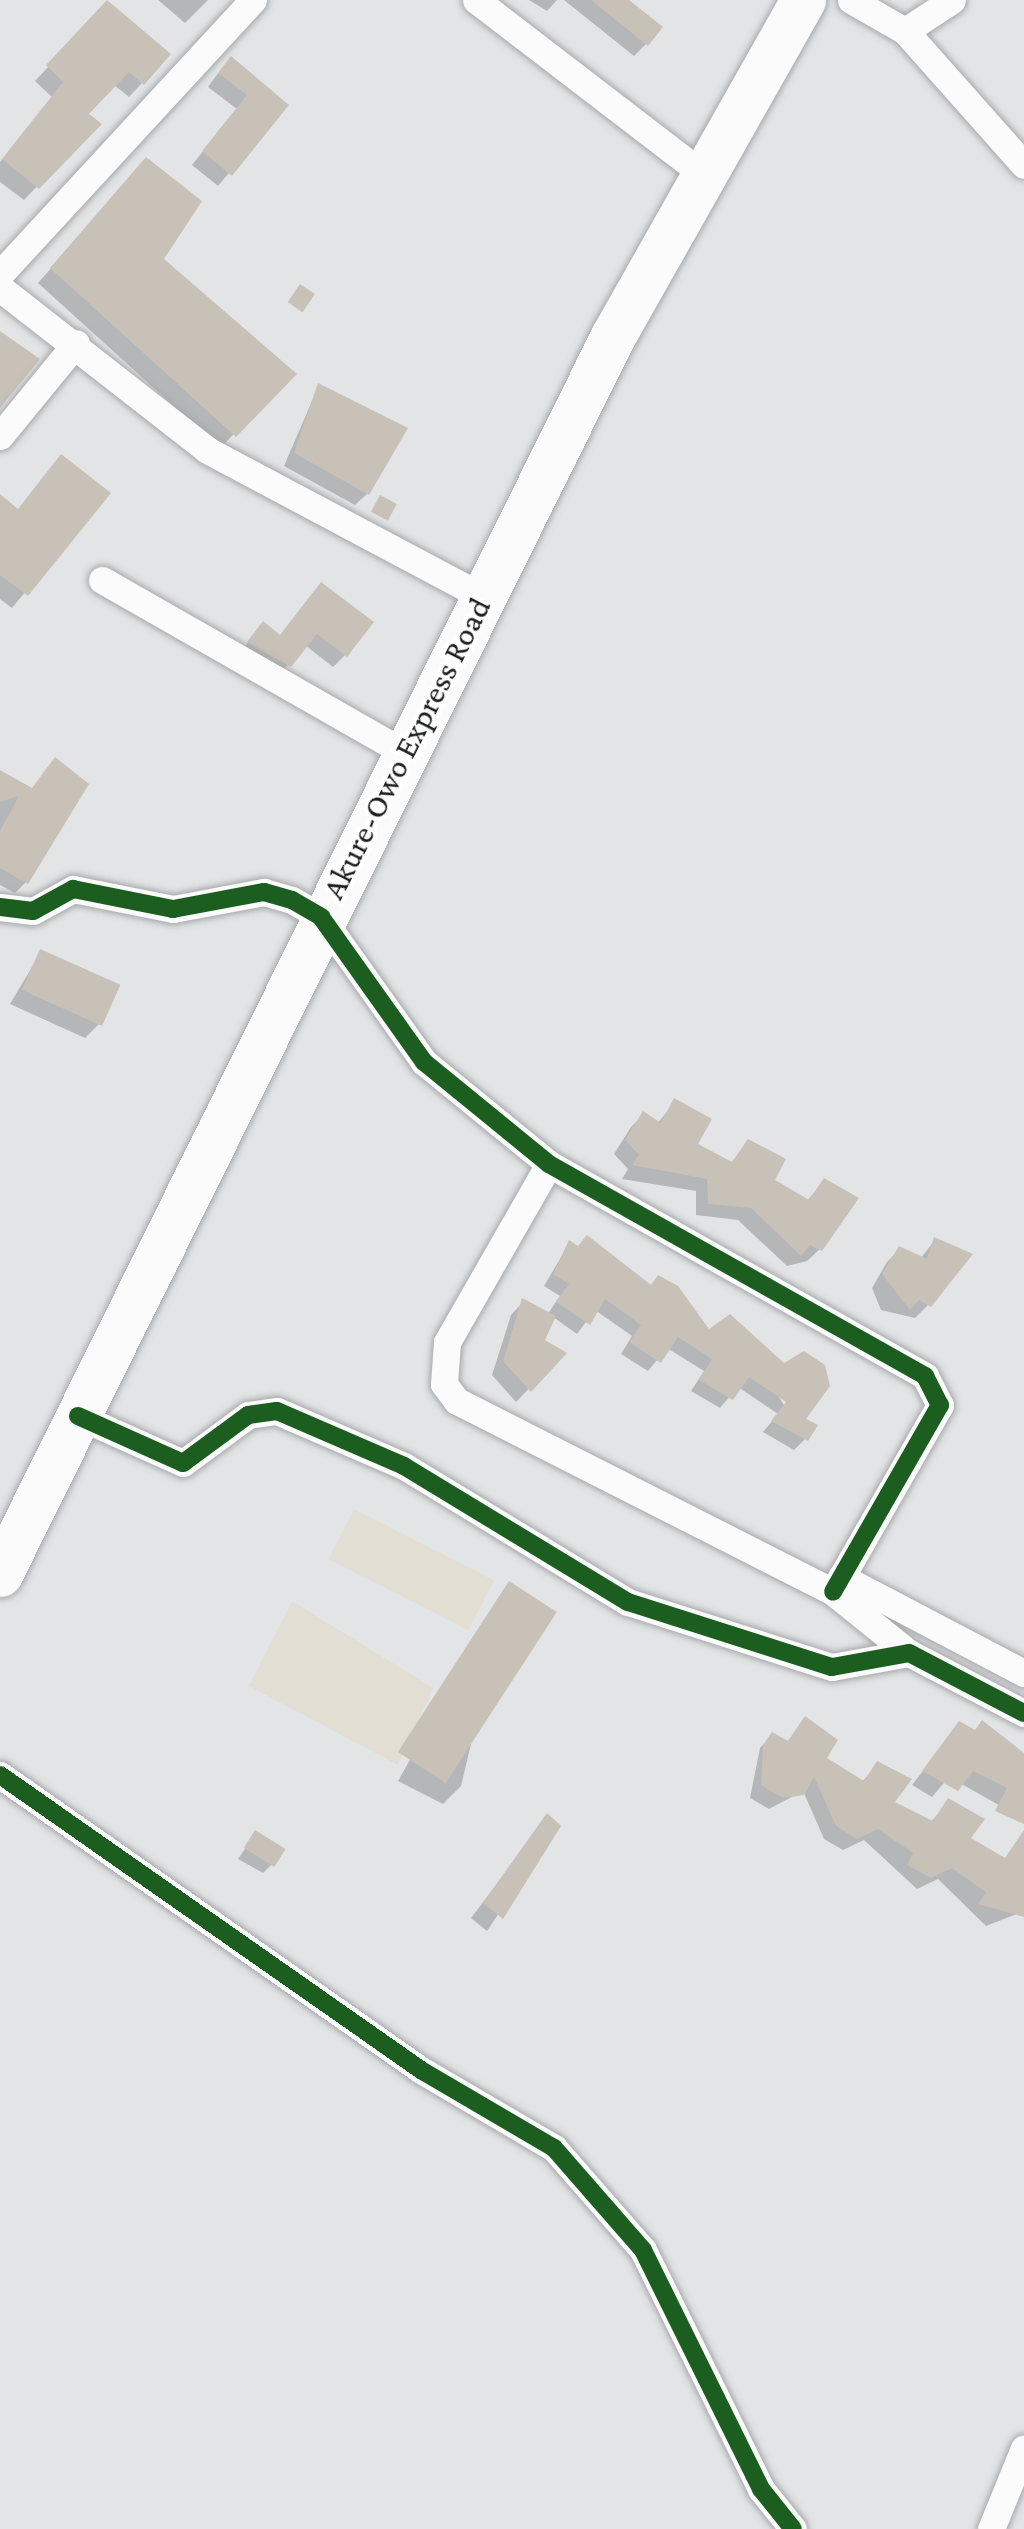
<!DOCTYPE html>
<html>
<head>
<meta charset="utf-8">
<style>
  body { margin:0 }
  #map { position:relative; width:1024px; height:2529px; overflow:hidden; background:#e2e4e6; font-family:"Crimson Pro",serif }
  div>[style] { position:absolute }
  .industrial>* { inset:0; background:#e2ded3; transform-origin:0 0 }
  .shadow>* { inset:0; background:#0003 }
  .building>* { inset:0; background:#c8c1b7; transform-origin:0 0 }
  .roads { filter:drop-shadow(0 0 3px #a8a9ab) drop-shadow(0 0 3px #a8a9ab) }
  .minor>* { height:27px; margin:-13.5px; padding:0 13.5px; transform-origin:13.5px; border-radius:13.5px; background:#fbfbfb }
  .trunk>* { height:45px; margin:-22.5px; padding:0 22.5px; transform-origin:22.5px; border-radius:22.5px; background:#fbfbfb }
  .cycleway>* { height:18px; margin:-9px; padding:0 9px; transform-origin:9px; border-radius:9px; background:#1b5e20 }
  span { translate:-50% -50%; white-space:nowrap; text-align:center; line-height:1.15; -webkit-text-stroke:9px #fff; paint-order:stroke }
  .street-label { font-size:33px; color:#1c1d1e }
</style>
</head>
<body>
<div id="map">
  <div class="industrial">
    <i style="left:354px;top:1509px;width:157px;height:56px;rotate:27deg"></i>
    <i style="clip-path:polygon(292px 1601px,433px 1688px,398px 1765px,249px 1686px)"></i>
  </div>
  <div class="shadow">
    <i style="clip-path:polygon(158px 0,208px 0,185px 23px)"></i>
    <i style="clip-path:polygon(529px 0,557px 0,547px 11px)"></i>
    <i style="clip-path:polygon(564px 0,624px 0,646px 44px,634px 56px)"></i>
    <i style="clip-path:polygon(107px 4px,142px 83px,129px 97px,113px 84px,84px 114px,97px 124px,24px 200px,0 182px,0 162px,52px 97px,35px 81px)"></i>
    <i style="clip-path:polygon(219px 72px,285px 106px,218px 186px,192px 165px,237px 109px,208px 87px)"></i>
    <i style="clip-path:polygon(133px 175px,160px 260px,293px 374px,220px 448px,38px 283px)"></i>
    <i style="clip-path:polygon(318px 387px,367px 494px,355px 505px,284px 466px)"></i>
    <i style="clip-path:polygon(107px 493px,12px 608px,0 599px,0 498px,17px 511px)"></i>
    <i style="clip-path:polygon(309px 598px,345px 655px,333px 667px,305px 645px,277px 677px,238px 655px,252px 637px,279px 637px)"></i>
    <i style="clip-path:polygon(0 773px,30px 791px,26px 882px,15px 893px,0 885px)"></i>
    <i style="clip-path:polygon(41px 952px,99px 1024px,85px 1038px,10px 1004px)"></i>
    <i style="clip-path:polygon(675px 1102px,694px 1145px,730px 1164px,749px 1142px,771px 1181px,806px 1202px,824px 1181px,820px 1249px,807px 1261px,787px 1266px,738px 1220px,696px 1215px,696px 1191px,622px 1179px,628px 1169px,614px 1154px,631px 1127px,643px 1115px,657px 1124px)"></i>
    <i style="clip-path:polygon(935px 1240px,928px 1305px,915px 1318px,881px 1310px,872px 1288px,887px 1262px,899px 1250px,920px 1259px)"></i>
    <i style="clip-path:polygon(569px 1244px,708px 1333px,730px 1318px,805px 1439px,794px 1450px,763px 1432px,778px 1414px,738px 1387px,720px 1408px,691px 1391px,704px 1371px,667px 1348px,648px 1371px,621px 1354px,632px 1336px,595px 1310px,577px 1334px,553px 1317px,541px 1341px,562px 1354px,516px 1402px,492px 1375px,511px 1315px,523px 1302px,547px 1315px,560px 1296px,544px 1286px)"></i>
    <i style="clip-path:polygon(509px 1585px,461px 1786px,443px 1804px,398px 1781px)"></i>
    <i style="clip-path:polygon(806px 1720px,822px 1759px,861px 1783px,877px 1765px,891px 1803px,930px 1823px,949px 1801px,967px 1838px,1003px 1860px,1024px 1839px,1019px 1913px,986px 1926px,938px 1879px,917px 1889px,864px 1840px,843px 1850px,824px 1839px,803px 1791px,769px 1809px,750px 1798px,760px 1748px,772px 1736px,785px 1744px)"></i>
    <i style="clip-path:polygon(959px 1725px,1024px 1761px,1024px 1819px,949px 1777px,932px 1797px,912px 1785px)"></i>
    <i style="clip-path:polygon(547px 1817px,557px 1826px,487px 1931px,471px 1918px)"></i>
    <i style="clip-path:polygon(255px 1834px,272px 1864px,263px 1873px,238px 1859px)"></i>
  </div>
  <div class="building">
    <i style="clip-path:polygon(107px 0,171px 54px,144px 85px,129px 72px,89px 114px,102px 124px,39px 189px,2px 159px,63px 82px,46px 65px)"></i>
    <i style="clip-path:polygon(591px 0,629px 0,663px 27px,648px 46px)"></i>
    <i style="clip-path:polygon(231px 56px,289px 105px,232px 176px,202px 151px,247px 95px,218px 73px)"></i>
    <i style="clip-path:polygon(146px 157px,202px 201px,164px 259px,297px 374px,236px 437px,50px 268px)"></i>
    <i style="left:300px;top:284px;width:18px;height:22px;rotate:34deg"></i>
    <i style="clip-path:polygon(0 331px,40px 359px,0 408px)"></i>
    <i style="clip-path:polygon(318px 383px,408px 428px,369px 495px,294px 453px)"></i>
    <i style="clip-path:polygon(61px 454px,111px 493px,28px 596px,0 575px,0 494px,18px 509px)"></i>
    <i style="left:380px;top:495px;width:19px;height:19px;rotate:28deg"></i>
    <i style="clip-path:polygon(321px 582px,374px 622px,347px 657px,317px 634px,291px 667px,247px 642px,263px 621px,280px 635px)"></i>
    <i style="clip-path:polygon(55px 757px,89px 784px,28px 884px,0 868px,0 831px,19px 796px,0 802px,0 770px,32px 788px)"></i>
    <i style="left:40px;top:949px;width:88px;height:45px;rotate:24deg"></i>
    <i style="clip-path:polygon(674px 1098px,712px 1119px,698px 1144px,732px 1162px,748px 1139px,786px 1159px,775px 1180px,809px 1200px,824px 1178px,859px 1198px,822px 1251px,810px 1245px,801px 1256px,751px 1208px,708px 1204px,707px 1179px,632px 1165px,639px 1155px,625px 1140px,643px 1111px,661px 1123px)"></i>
    <i style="clip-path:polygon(587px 1235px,651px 1285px,658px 1275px,678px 1286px,709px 1329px,730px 1314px,784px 1363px,804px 1351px,825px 1365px,830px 1386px,806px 1419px,818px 1425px,808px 1441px,771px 1421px,786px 1402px,749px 1377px,733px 1400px,699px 1380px,712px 1359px,678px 1337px,661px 1363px,629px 1342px,641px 1325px,605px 1299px,590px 1325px,556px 1302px,569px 1284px,553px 1274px,569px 1240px,578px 1246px)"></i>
    <i style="clip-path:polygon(934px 1237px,973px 1254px,931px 1307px,919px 1300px,910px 1310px,882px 1274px,899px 1246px,927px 1259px)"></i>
    <i style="clip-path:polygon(522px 1298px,556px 1316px,545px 1340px,567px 1353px,531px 1392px,503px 1361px)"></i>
    <i style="left:509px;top:1581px;width:57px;height:204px;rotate:33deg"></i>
    <i style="clip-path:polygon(805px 1716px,838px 1740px,827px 1758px,864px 1781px,877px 1761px,912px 1779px,895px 1802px,933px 1821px,948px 1798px,985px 1819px,971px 1838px,1005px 1858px,1024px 1830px,1024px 1917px,978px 1904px,986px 1892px,952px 1868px,931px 1878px,907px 1865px,913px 1853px,878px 1829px,857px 1839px,836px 1826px,814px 1777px,804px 1795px,783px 1798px,761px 1785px,763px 1745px,772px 1732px,788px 1741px)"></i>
    <i style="clip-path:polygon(982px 1720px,1024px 1753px,1024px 1824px,995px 1811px,1007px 1788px,973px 1771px,958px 1791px,922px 1771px,959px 1721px,975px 1730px)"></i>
    <i style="clip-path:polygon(547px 1813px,561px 1826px,503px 1919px,483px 1903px)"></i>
    <i style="left:255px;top:1830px;width:36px;height:21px;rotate:32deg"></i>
  </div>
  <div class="roads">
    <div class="minor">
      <i style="left:476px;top:0;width:282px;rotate:37.5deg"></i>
      <i style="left:851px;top:0;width:62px;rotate:29.9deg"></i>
      <i style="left:905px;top:31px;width:179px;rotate:48.4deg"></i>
      <i style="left:905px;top:31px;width:56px;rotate:-33.4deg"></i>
      <i style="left:0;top:274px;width:373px;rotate:-47.3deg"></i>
      <i style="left:0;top:288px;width:263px;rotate:38deg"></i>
      <i style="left:207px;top:450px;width:311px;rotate:28deg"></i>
      <i style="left:0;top:436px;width:120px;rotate:-50.7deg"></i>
      <i style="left:102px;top:580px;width:348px;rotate:29.7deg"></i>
      <i style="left:0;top:907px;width:33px;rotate:7deg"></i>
      <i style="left:33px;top:911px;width:46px;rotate:-28.8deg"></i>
      <i style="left:73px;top:889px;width:102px;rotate:11.3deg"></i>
      <i style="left:173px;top:909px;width:93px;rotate:-10.6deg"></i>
      <i style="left:264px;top:892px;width:29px;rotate:16deg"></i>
      <i style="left:292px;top:900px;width:34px;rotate:30deg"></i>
      <i style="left:321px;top:917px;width:178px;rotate:54.6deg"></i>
      <i style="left:424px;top:1062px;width:161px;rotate:39.2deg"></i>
      <i style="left:549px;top:1164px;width:432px;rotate:29.4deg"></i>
      <i style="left:925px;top:1376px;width:33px;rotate:63deg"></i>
      <i style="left:940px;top:1405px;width:215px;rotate:119.8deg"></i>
      <i style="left:549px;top:1164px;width:205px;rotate:119.8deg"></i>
      <i style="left:447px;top:1342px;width:42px;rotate:94.1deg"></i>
      <i style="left:444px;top:1384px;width:21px;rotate:53deg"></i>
      <i style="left:457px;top:1401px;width:422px;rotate:26.9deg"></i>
      <i style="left:833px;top:1592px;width:97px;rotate:38.8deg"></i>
      <i style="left:78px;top:1416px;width:115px;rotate:24.1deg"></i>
      <i style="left:183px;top:1463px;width:81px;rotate:-36.4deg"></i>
      <i style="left:248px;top:1415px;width:29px;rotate:-8deg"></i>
      <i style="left:277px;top:1411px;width:138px;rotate:23.4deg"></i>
      <i style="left:404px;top:1466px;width:262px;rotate:31.3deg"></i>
      <i style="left:628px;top:1602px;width:214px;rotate:17.7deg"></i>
      <i style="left:832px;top:1667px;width:78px;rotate:-10.3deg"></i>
      <i style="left:909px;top:1653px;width:130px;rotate:27.6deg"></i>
      <i style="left:841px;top:1577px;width:207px;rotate:27.7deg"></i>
      <i style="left:0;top:1775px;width:514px;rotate:35.02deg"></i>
      <i style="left:421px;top:2070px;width:154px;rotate:30.4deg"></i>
      <i style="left:554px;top:2148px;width:135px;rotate:48.9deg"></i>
      <i style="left:643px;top:2250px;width:267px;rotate:63.7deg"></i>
      <i style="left:761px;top:2489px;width:51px;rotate:51.3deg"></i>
      <i style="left:991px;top:2529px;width:87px;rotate:-67.8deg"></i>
    </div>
    <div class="trunk">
      <i style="left:0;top:1574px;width:1381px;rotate:-63.66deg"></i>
      <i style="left:613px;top:336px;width:386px;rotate:-60.5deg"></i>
    </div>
  </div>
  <div class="cycleway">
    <i style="left:0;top:907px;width:33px;rotate:7deg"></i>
    <i style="left:33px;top:911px;width:46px;rotate:-28.8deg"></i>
    <i style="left:73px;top:889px;width:102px;rotate:11.3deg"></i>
    <i style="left:173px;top:909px;width:93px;rotate:-10.6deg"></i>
    <i style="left:264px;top:892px;width:29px;rotate:16deg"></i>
    <i style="left:292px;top:900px;width:34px;rotate:30deg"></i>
    <i style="left:321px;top:917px;width:178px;rotate:54.6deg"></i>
    <i style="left:424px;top:1062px;width:161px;rotate:39.2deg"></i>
    <i style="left:549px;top:1164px;width:432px;rotate:29.4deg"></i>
    <i style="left:925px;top:1376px;width:33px;rotate:63deg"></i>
    <i style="left:940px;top:1405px;width:215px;rotate:119.8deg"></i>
    <i style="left:78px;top:1416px;width:115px;rotate:24.1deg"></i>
    <i style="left:183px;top:1463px;width:81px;rotate:-36.4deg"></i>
    <i style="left:248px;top:1415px;width:29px;rotate:-8deg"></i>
    <i style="left:277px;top:1411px;width:138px;rotate:23.4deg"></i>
    <i style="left:404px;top:1466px;width:262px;rotate:31.3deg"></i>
    <i style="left:628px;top:1602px;width:214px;rotate:17.7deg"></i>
    <i style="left:832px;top:1667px;width:78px;rotate:-10.3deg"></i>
    <i style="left:909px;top:1653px;width:130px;rotate:27.6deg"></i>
    <i style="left:0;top:1775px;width:514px;rotate:35.02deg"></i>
    <i style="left:421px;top:2070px;width:154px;rotate:30.4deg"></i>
    <i style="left:554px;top:2148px;width:135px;rotate:48.9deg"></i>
    <i style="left:643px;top:2250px;width:267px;rotate:63.7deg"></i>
    <i style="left:761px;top:2489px;width:51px;rotate:51.3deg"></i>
  </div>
  <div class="street-label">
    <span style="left:406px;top:748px;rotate:-63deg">Akure-Owo Express Road</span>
  </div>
</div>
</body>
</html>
